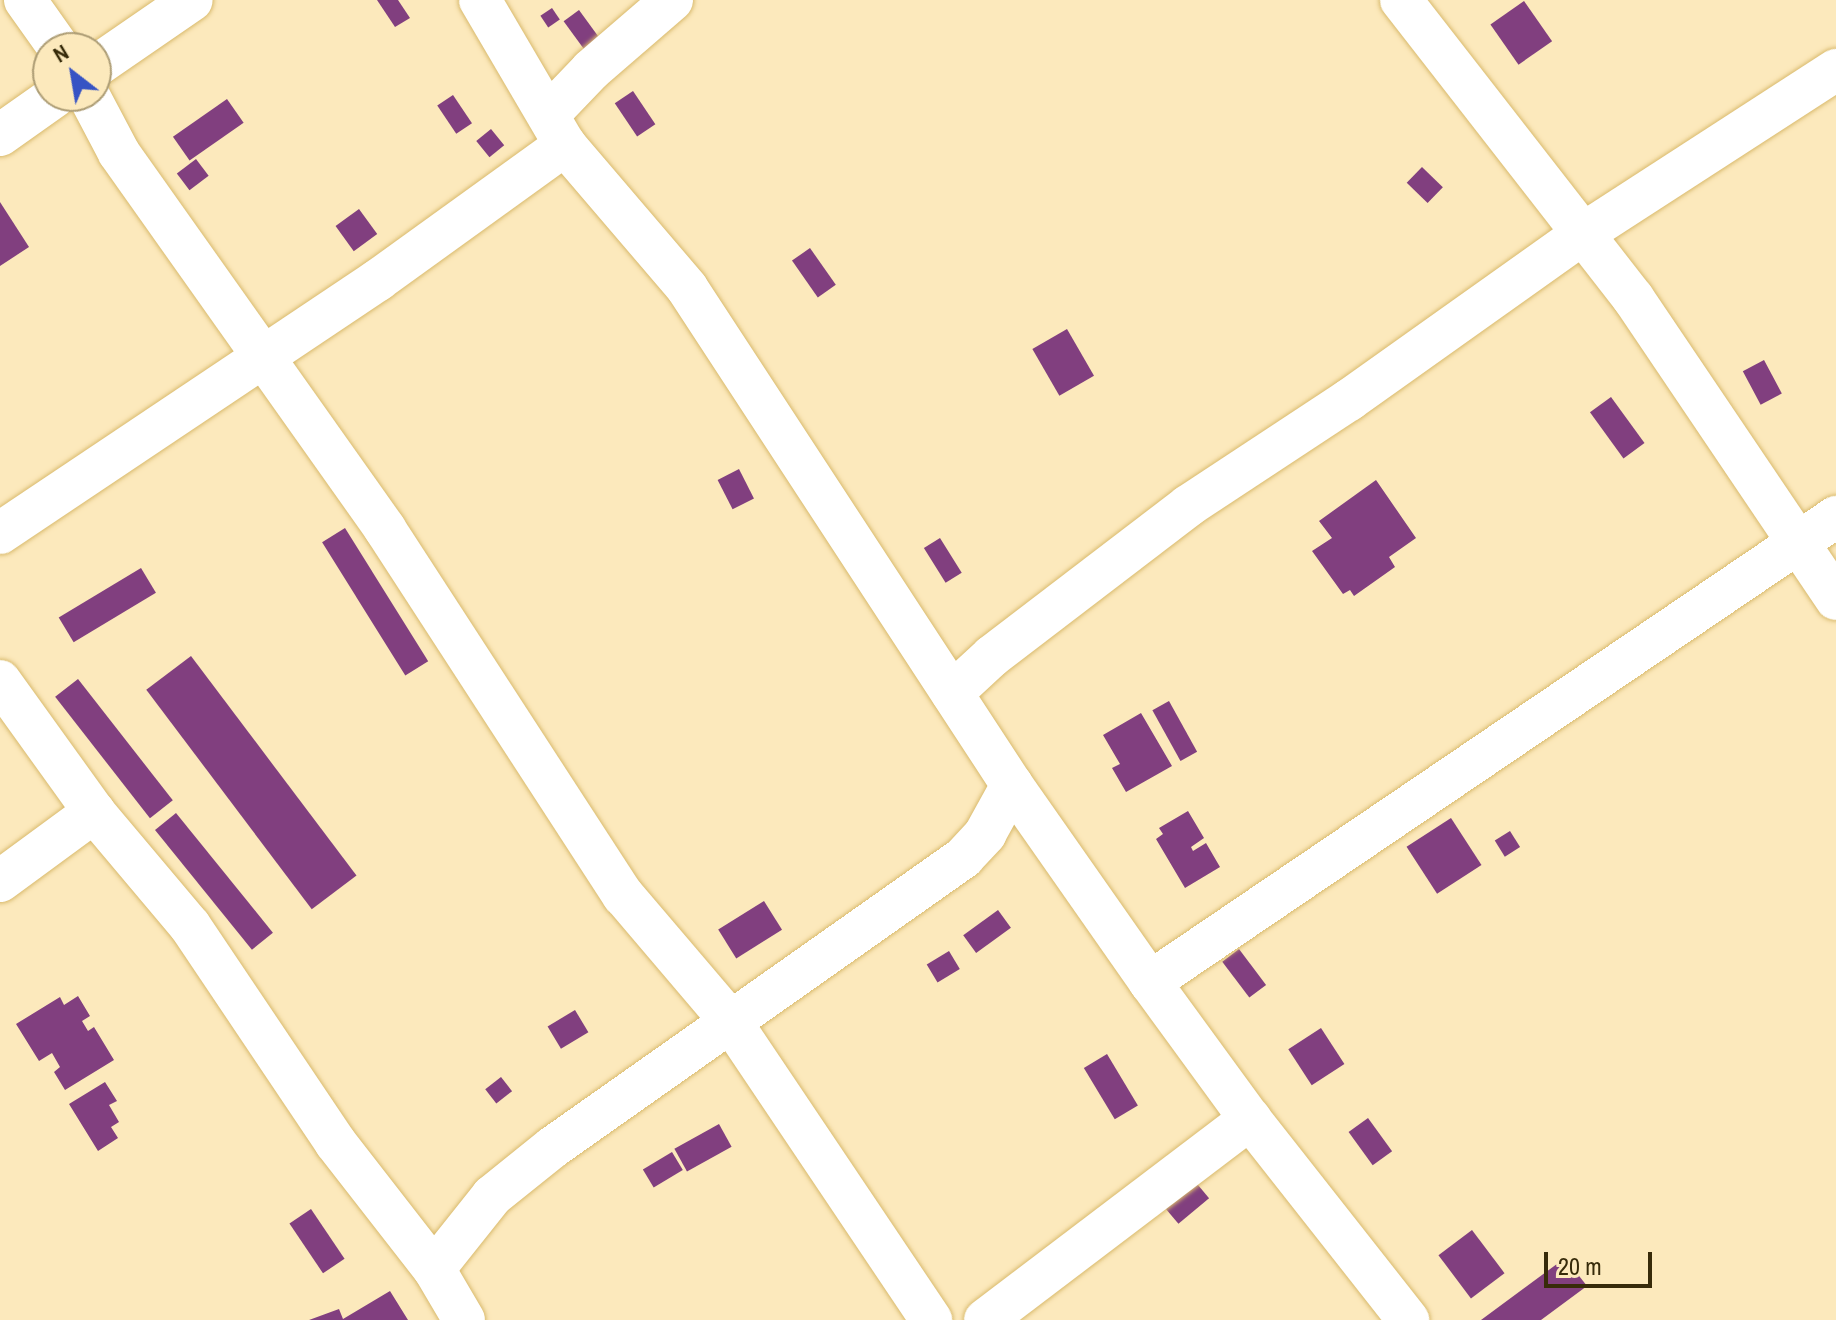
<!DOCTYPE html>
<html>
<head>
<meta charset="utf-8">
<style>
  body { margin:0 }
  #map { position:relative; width:1836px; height:1320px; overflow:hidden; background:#fce9bc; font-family:"Archivo Narrow",sans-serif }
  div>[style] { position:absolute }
  .building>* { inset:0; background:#813f7f; transform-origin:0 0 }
  .roads { filter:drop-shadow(0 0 2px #d9ba6d) drop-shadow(0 0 2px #d9ba6d) }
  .street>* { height:42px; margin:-21px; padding:0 21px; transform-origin:21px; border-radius:21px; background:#fff }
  span { translate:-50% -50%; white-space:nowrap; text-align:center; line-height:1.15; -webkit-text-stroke:8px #fce9bc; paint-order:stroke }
  .north { position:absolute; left:32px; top:32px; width:80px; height:80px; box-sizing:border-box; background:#fce9bc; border:2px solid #ad9d75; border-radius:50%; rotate:329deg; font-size:22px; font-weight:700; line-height:32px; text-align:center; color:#372b0a }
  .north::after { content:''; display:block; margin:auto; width:28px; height:36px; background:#3653c4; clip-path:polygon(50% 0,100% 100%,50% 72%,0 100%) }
  .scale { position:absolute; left:1544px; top:1252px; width:108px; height:36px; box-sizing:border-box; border:4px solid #372b0a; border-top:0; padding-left:10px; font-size:24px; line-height:28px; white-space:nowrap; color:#372b0a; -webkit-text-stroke:6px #fce9bc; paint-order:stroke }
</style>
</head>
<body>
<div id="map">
  <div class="building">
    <i style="clip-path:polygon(377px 0,398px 0,410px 18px,395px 27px)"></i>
    <i style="left:1524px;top:1px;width:49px;height:41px;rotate:55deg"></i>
    <i style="left:552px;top:8px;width:14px;height:14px;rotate:56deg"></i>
    <i style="left:579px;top:10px;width:36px;height:19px;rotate:54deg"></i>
    <i style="left:633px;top:91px;width:40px;height:22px;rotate:56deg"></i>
    <i style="left:453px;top:95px;width:34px;height:19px;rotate:56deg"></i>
    <i style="left:227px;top:99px;width:29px;height:66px;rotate:55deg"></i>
    <i style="left:491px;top:129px;width:21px;height:19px;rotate:51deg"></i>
    <i style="left:196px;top:159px;width:21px;height:24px;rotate:53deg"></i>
    <i style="left:1422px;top:167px;width:29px;height:22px;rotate:44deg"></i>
    <i style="clip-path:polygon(0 202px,29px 247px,0 266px)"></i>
    <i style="left:359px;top:209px;width:31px;height:29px;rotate:54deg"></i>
    <i style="left:810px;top:248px;width:45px;height:22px;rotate:55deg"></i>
    <i style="left:1067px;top:329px;width:54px;height:40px;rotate:60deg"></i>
    <i style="left:1764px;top:360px;width:38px;height:24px;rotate:62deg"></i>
    <i style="left:1611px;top:397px;width:57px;height:26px;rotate:54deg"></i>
    <i style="left:739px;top:469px;width:33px;height:24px;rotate:63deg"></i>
    <i style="clip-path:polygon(1376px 480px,1416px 538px,1389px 557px,1395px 567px,1354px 596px,1350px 590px,1343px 594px,1312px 551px,1332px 538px,1319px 521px)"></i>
    <i style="left:345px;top:528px;width:157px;height:27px;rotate:58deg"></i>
    <i style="left:940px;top:538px;width:41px;height:19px;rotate:58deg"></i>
    <i style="left:141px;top:568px;width:29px;height:96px;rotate:59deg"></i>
    <i style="left:191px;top:656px;width:275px;height:56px;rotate:53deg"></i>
    <i style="left:78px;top:679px;width:154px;height:29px;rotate:52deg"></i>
    <i style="left:1169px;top:701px;width:58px;height:19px;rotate:61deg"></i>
    <i style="clip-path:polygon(1141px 713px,1172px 766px,1126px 792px,1112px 768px,1120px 764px,1103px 735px)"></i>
    <i style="clip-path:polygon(1188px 811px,1204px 838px,1191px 847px,1193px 851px,1206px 843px,1220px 867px,1185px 888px,1156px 839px,1163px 834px,1159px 828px)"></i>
    <i style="left:176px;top:813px;width:154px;height:27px;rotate:51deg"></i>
    <i style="left:1451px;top:818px;width:56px;height:53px;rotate:57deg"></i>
    <i style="left:1510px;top:831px;width:19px;height:18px;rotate:58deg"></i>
    <i style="left:764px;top:901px;width:34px;height:54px;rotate:58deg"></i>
    <i style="left:998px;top:910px;width:22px;height:43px;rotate:54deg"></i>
    <i style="left:1239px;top:949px;width:45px;height:21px;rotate:53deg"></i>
    <i style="left:949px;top:951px;width:21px;height:26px;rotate:59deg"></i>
    <i style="clip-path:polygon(78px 996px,90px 1016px,82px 1021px,88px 1031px,94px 1027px,114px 1060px,65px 1090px,54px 1072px,60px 1067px,52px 1053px,39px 1061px,16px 1024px,60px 997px,64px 1005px)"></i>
    <i style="left:575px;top:1010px;width:26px;height:32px;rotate:59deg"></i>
    <i style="left:1321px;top:1028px;width:43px;height:39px;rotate:57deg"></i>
    <i style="left:1107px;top:1054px;width:60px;height:27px;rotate:59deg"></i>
    <i style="left:501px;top:1077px;width:18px;height:20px;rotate:52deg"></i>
    <i style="clip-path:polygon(105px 1082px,117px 1101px,109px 1105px,119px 1122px,111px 1127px,118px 1138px,98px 1151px,69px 1104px)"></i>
    <i style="left:1368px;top:1118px;width:41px;height:24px;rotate:54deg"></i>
    <i style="left:719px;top:1124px;width:26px;height:51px;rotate:61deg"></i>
    <i style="left:672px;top:1152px;width:21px;height:34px;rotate:59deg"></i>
    <i style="left:1193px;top:1179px;width:25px;height:40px;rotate:50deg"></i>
    <i style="left:311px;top:1209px;width:60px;height:26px;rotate:56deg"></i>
    <i style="left:1472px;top:1230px;width:54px;height:42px;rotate:53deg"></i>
    <i style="clip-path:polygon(1565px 1258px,1587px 1286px,1541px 1320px,1481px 1320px)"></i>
    <i style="clip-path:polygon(390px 1291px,408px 1320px,309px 1320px,339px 1309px,343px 1319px)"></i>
  </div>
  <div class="roads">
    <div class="street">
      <i style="left:25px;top:0;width:59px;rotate:54.7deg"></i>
      <i style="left:480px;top:0;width:168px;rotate:59.6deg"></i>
      <i style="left:565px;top:145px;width:188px;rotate:49.5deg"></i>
      <i style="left:687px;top:288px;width:594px;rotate:56.82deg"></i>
      <i style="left:1012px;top:785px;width:241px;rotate:55deg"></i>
      <i style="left:1150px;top:982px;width:170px;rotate:53.9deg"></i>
      <i style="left:1250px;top:1119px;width:256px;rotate:51.8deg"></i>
      <i style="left:1401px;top:0;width:378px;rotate:52.1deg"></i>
      <i style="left:1633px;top:298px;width:363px;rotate:56deg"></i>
      <i style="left:96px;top:66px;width:116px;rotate:-34.5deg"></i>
      <i style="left:89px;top:96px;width:64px;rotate:62.2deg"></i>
      <i style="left:119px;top:153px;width:461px;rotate:54.7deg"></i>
      <i style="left:385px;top:529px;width:437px;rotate:57deg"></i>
      <i style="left:623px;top:895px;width:167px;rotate:49.6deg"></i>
      <i style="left:731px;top:1022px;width:359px;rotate:56.1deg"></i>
      <i style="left:549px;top:114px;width:61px;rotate:-46.3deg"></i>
      <i style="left:591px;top:70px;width:107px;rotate:-40.8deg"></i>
      <i style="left:0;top:135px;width:67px;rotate:-35.3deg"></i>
      <i style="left:0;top:533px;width:455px;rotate:-33.8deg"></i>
      <i style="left:378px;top:280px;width:231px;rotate:-35.8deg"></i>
      <i style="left:0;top:681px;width:161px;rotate:54.3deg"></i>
      <i style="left:94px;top:812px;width:149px;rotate:49.9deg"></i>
      <i style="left:190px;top:926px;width:260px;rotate:56.1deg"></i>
      <i style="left:335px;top:1142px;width:161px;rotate:52.1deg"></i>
      <i style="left:434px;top:1269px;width:59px;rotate:59.5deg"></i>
      <i style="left:952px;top:693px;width:54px;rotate:-42.8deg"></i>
      <i style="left:992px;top:656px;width:247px;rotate:-37.4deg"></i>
      <i style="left:1188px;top:506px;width:193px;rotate:-33.4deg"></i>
      <i style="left:1349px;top:400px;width:285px;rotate:-35.4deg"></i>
      <i style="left:1581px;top:235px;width:304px;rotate:-32.9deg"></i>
      <i style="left:0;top:881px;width:117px;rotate:-36.3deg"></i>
      <i style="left:1150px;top:982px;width:829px;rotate:-34.13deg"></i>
      <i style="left:434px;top:1269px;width:93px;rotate:-51.5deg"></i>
      <i style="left:492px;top:1196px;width:78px;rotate:-38.8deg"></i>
      <i style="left:553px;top:1147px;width:502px;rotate:-35.18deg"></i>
      <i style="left:963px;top:858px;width:33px;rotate:-47deg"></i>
      <i style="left:985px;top:834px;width:56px;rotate:-61.1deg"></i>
      <i style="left:985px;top:1320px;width:333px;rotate:-37.2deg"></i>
    </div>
  </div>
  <div class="north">N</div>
  <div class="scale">20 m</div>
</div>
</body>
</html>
